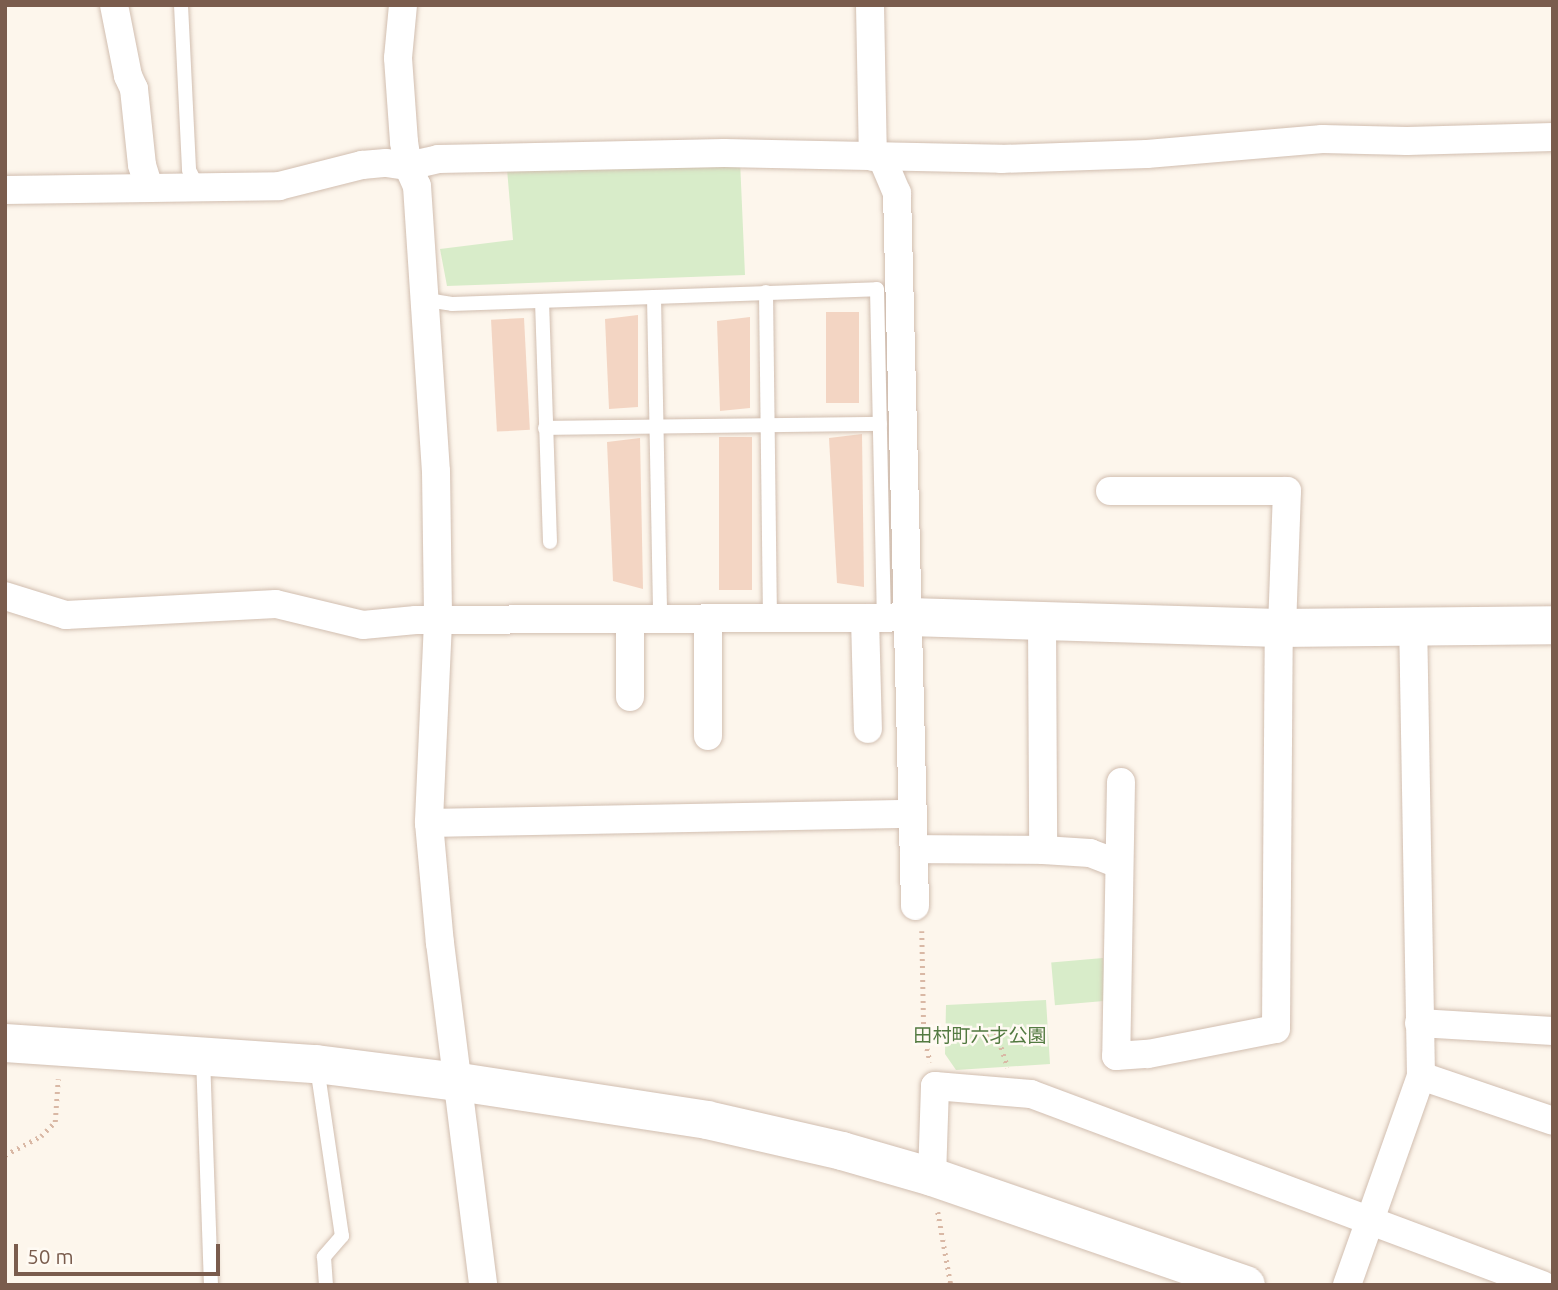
<!DOCTYPE html>
<html>
<head>
<meta charset="utf-8">
<style>
  body { margin:0 }
  #map { position:relative; width:1558px; height:1290px; overflow:hidden; background:#fdf6ec; font-family:Ubuntu,"Noto Sans JP",sans-serif }
  div>[style] { position:absolute }
  .green>* { inset:0; background:#d8ecc9; transform-origin:0 0 }
  .building>* { inset:0; background:#f3d5c3; transform-origin:0 0 }
  .path>* { height:4.5px; margin-top:-2.25px; transform-origin:0; background:repeating-linear-gradient(90deg,#d9b8a5 0 2px,transparent 0 7px) }
  .roads { filter:drop-shadow(0 0 2px #d1beb0) drop-shadow(0 0 2px #d1beb0) }
  .lane>* { height:14px; margin:-7px; padding:0 7px; transform-origin:7px; border-radius:7px; background:#fff }
  .street>* { height:28px; margin:-14px; padding:0 14px; transform-origin:14px; border-radius:14px; background:#fff }
  .secondary>* { height:38px; margin:-19px; padding:0 19px; transform-origin:19px; border-radius:19px; background:#fff }
  span { translate:-50% -50%; white-space:nowrap; text-align:center; line-height:1.15; -webkit-text-stroke:5px #fffaf3; paint-order:stroke }
  .park-label { font-size:19px; color:#537a41 }
  .frame { position:absolute; inset:0; border:7px solid #7a5c4d; pointer-events:none }
  .scale { position:absolute; left:14px; top:1244px; width:206px; height:32px; box-sizing:border-box; border:4px solid #7a5c4d; border-top:0; padding-left:9px; font-size:21px; line-height:24px; white-space:nowrap; color:#7a5c4d; -webkit-text-stroke:5px #fffaf3; paint-order:stroke }
</style>
</head>
<body>
<div id="map">
  <div class="green">
    <i style="clip-path:polygon(740px 160px,745px 275px,447px 286px,440px 249px,513px 240px,507px 169px)"></i>
    <i style="left:1103px;top:958px;width:43px;height:52px;rotate:85deg"></i>
    <i style="clip-path:polygon(1046px 1000px,1050px 1064px,956px 1070px,945px 1054px,946px 1005px)"></i>
  </div>
  <div class="building">
    <i style="left:859px;top:312px;width:91px;height:33px;rotate:90deg"></i>
    <i style="clip-path:polygon(638px 315px,638px 407px,609px 409px,605px 319px)"></i>
    <i style="clip-path:polygon(750px 317px,750px 408px,720px 411px,717px 321px)"></i>
    <i style="left:524px;top:318px;width:112px;height:33px;rotate:87deg"></i>
    <i style="clip-path:polygon(862px 434px,864px 587px,837px 583px,829px 438px)"></i>
    <i style="left:752px;top:437px;width:153px;height:33px;rotate:90deg"></i>
    <i style="clip-path:polygon(640px 438px,643px 589px,613px 581px,607px 442px)"></i>
  </div>
  <div class="path">
    <i style="left:922px;top:931px;width:104px;rotate:88.9deg"></i>
    <i style="left:924px;top:1035px;width:28px;rotate:77deg"></i>
    <i style="left:924px;top:1035px;width:73px;rotate:-0.8deg"></i>
    <i style="left:997px;top:1034px;width:35px;rotate:72deg"></i>
    <i style="left:5px;top:1155px;width:41px;rotate:-27.8deg"></i>
    <i style="left:41px;top:1136px;width:20px;rotate:-45deg"></i>
    <i style="left:55px;top:1122px;width:43px;rotate:-86deg"></i>
    <i style="left:938px;top:1212px;width:74px;rotate:79.9deg"></i>
  </div>
  <div class="roads">
    <div class="lane">
      <i style="left:181px;top:5px;width:165px;rotate:87.2deg"></i>
      <i style="left:189px;top:170px;width:20px;rotate:63deg"></i>
      <i style="left:766px;top:292px;width:327px;rotate:89.3deg"></i>
      <i style="left:654px;top:297px;width:323px;rotate:88.9deg"></i>
      <i style="left:427px;top:300px;width:25px;rotate:9deg"></i>
      <i style="left:452px;top:304px;width:425px;rotate:-2deg"></i>
      <i style="left:877px;top:289px;width:328px;rotate:88.8deg"></i>
      <i style="left:542px;top:301px;width:241px;rotate:88.1deg"></i>
      <i style="left:545px;top:428px;width:335px;rotate:-0.7deg"></i>
      <i style="left:203px;top:1057px;width:228px;rotate:88deg"></i>
      <i style="left:317px;top:1067px;width:171px;rotate:81.6deg"></i>
      <i style="left:342px;top:1236px;width:28px;rotate:131deg"></i>
      <i style="left:324px;top:1257px;width:28px;rotate:86deg"></i>
    </div>
    <div class="street">
      <i style="left:114px;top:5px;width:72px;rotate:78.8deg"></i>
      <i style="left:128px;top:76px;width:14px;rotate:65deg"></i>
      <i style="left:134px;top:89px;width:76px;rotate:84deg"></i>
      <i style="left:142px;top:165px;width:24px;rotate:73deg"></i>
      <i style="left:403px;top:5px;width:53px;rotate:95.4deg"></i>
      <i style="left:398px;top:58px;width:84px;rotate:85.9deg"></i>
      <i style="left:404px;top:142px;width:24px;rotate:81deg"></i>
      <i style="left:408px;top:166px;width:22px;rotate:66deg"></i>
      <i style="left:417px;top:186px;width:286px;rotate:86.2deg"></i>
      <i style="left:436px;top:471px;width:151px;rotate:89.2deg"></i>
      <i style="left:438px;top:622px;width:201px;rotate:92.6deg"></i>
      <i style="left:429px;top:823px;width:121px;rotate:84.8deg"></i>
      <i style="left:440px;top:943px;width:345px;rotate:82.8deg"></i>
      <i style="left:870px;top:5px;width:152px;rotate:88.9deg"></i>
      <i style="left:882px;top:158px;width:38px;rotate:67deg"></i>
      <i style="left:897px;top:193px;width:713px;rotate:88.55deg"></i>
      <i style="left:5px;top:190px;width:274px;rotate:-0.8deg"></i>
      <i style="left:279px;top:186px;width:86px;rotate:-14.2deg"></i>
      <i style="left:362px;top:165px;width:24px;rotate:-5deg"></i>
      <i style="left:386px;top:163px;width:22px;rotate:8deg"></i>
      <i style="left:408px;top:166px;width:31px;rotate:-13deg"></i>
      <i style="left:438px;top:159px;width:286px;rotate:-1.2deg"></i>
      <i style="left:724px;top:153px;width:277px;rotate:1.2deg"></i>
      <i style="left:1001px;top:159px;width:146px;rotate:-2deg"></i>
      <i style="left:1147px;top:154px;width:176px;rotate:-4.9deg"></i>
      <i style="left:1322px;top:139px;width:85px;rotate:1.3deg"></i>
      <i style="left:1407px;top:141px;width:146px;rotate:-1.6deg"></i>
      <i style="left:1110px;top:491px;width:177px"></i>
      <i style="left:1287px;top:491px;width:137px;rotate:92.1deg"></i>
      <i style="left:5px;top:596px;width:64px;rotate:17.3deg"></i>
      <i style="left:66px;top:615px;width:210px;rotate:-3deg"></i>
      <i style="left:276px;top:604px;width:89px;rotate:13.6deg"></i>
      <i style="left:363px;top:625px;width:53px;rotate:-5.4deg"></i>
      <i style="left:416px;top:620px;width:493px;rotate:-0.3deg"></i>
      <i style="left:865px;top:618px;width:111px;rotate:88.5deg"></i>
      <i style="left:630px;top:619px;width:78px;rotate:90deg"></i>
      <i style="left:708px;top:619px;width:117px;rotate:90deg"></i>
      <i style="left:1042px;top:621px;width:229px;rotate:89.7deg"></i>
      <i style="left:1043px;top:850px;width:47px;rotate:3.7deg"></i>
      <i style="left:1090px;top:853px;width:31px;rotate:21deg"></i>
      <i style="left:1121px;top:782px;width:274px;rotate:91deg"></i>
      <i style="left:1116px;top:1056px;width:32px;rotate:-4deg"></i>
      <i style="left:1148px;top:1054px;width:130px;rotate:-11.1deg"></i>
      <i style="left:1276px;top:1029px;width:401px;rotate:-89.6deg"></i>
      <i style="left:429px;top:823px;width:483px;rotate:-1.1deg"></i>
      <i style="left:914px;top:849px;width:129px;rotate:0.4deg"></i>
      <i style="left:1419px;top:1023px;width:134px;rotate:3.4deg"></i>
      <i style="left:1421px;top:1076px;width:139px;rotate:18.8deg"></i>
      <i style="left:932px;top:1177px;width:91px;rotate:-88.1deg"></i>
      <i style="left:935px;top:1086px;width:96px;rotate:4.8deg"></i>
      <i style="left:1031px;top:1094px;width:546px;rotate:20.49deg"></i>
      <i style="left:1347px;top:1285px;width:222px;rotate:-70.5deg"></i>
      <i style="left:1421px;top:1076px;width:448px;rotate:-91deg"></i>
    </div>
    <div class="secondary">
      <i style="left:909px;top:617px;width:370px;rotate:1.7deg"></i>
      <i style="left:1279px;top:628px;width:274px;rotate:-0.6deg"></i>
      <i style="left:5px;top:1043px;width:312px;rotate:3.9deg"></i>
      <i style="left:316px;top:1064px;width:144px;rotate:7.2deg"></i>
      <i style="left:459px;top:1082px;width:251px;rotate:8.7deg"></i>
      <i style="left:707px;top:1120px;width:139px;rotate:12.9deg"></i>
      <i style="left:842px;top:1151px;width:94px;rotate:16.1deg"></i>
      <i style="left:932px;top:1177px;width:332px;rotate:19deg"></i>
    </div>
  </div>
  <div class="park-label">
    <span style="left:980px;top:1036px">田村町六才公園</span>
  </div>
  <div class="frame"></div>
  <div class="scale">50 m</div>
</div>
</body>
</html>
